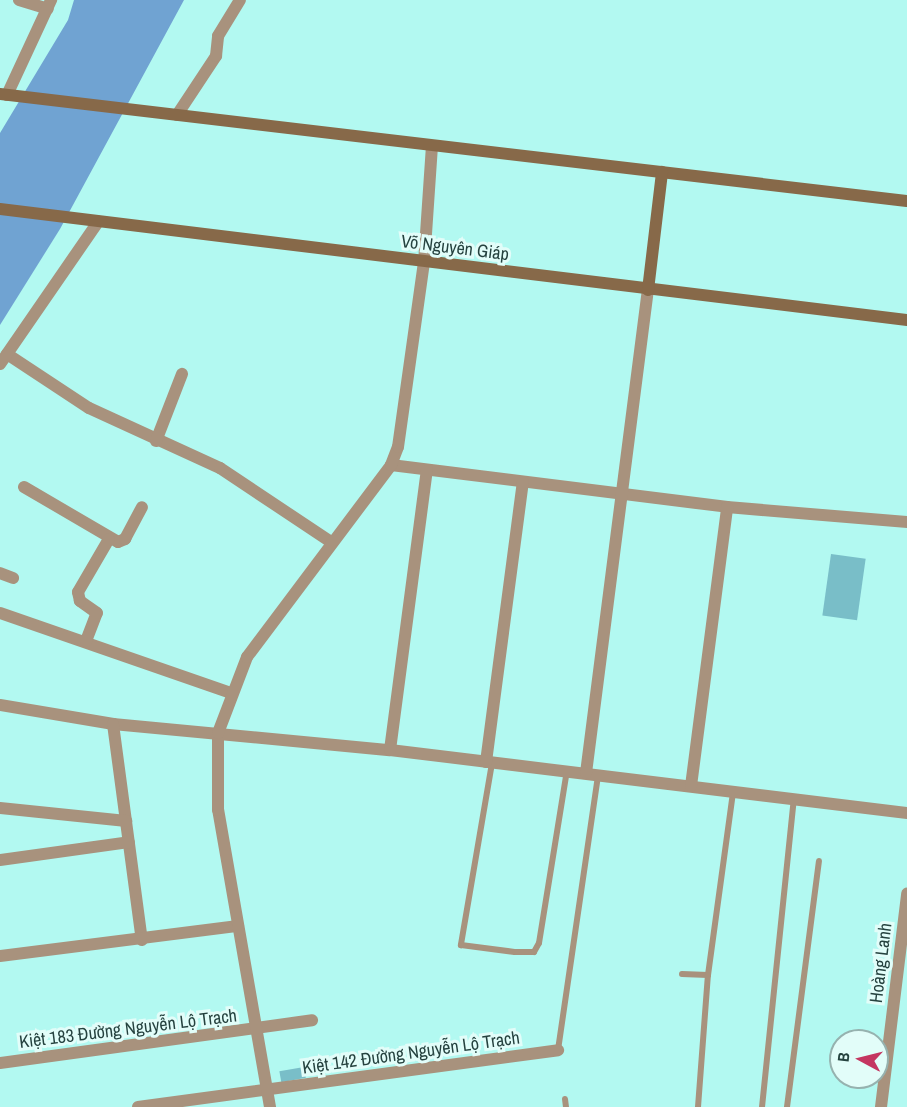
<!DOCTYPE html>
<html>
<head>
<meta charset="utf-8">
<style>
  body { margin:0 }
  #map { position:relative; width:907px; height:1107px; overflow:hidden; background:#b2f9f1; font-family:"Archivo Narrow",sans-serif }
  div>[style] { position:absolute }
  .water>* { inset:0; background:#70a3d2 }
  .building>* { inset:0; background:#79bec8; transform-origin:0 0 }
  .lane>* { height:6px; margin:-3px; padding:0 3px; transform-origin:3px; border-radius:3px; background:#a8927d }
  .street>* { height:12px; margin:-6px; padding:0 6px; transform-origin:6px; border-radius:6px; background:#a8927d }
  .secondary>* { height:12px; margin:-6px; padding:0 6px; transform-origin:6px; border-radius:6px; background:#876949 }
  span { translate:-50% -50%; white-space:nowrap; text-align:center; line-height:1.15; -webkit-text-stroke:6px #e2fdf9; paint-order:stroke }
  .street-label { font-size:18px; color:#25423f }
  .north { position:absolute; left:829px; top:1029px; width:60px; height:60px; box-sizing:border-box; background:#e2fdf9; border:2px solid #96b2af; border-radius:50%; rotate:277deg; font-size:16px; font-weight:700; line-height:24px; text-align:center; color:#25423f }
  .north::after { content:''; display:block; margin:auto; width:21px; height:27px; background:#c43661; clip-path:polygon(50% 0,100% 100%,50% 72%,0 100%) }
</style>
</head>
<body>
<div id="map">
  <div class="water">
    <i style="clip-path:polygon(74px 0,184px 0,60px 229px,0 325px,0 133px,68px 20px)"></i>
  </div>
  <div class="building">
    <i style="left:831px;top:554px;width:35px;height:62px;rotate:8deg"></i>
    <i style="left:304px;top:1067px;width:11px;height:25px;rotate:80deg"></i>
  </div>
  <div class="lane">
    <i style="left:492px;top:763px;width:185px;rotate:99.7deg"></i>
    <i style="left:461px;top:945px;width:54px;rotate:7.4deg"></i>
    <i style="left:515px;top:952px;width:19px"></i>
    <i style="left:534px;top:952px;width:10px;rotate:-61deg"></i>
    <i style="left:539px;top:943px;width:174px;rotate:-80.8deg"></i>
    <i style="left:682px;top:974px;width:26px;rotate:2deg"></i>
    <i style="left:708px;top:975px;width:185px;rotate:-82.2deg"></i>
    <i style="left:558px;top:1050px;width:278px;rotate:-81.7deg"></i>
    <i style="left:565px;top:1099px;width:8px;rotate:83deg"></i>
    <i style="left:698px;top:1107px;width:132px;rotate:-85.7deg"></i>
    <i style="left:762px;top:1107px;width:310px;rotate:-84.1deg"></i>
    <i style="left:787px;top:1107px;width:248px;rotate:-82.6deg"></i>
  </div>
  <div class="street">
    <i style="left:19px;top:0;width:30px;rotate:17deg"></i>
    <i style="left:7px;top:95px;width:105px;rotate:-65.1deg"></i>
    <i style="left:177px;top:115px;width:71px;rotate:-56.5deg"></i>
    <i style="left:216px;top:56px;width:20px;rotate:-84deg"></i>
    <i style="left:218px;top:36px;width:42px;rotate:-58.6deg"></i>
    <i style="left:7px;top:354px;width:98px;rotate:33.4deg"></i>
    <i style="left:89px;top:408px;width:144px;rotate:24.6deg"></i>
    <i style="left:220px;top:468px;width:133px;rotate:33.7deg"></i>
    <i style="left:0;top:364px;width:173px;rotate:-55.4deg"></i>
    <i style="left:156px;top:441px;width:72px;rotate:-68.8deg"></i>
    <i style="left:391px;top:465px;width:339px;rotate:7.1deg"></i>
    <i style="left:727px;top:507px;width:181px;rotate:4.8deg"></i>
    <i style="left:24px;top:487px;width:109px;rotate:30.3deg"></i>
    <i style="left:118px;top:542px;width:8px;rotate:-23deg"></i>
    <i style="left:125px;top:539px;width:36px;rotate:-62deg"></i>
    <i style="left:0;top:573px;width:14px;rotate:21deg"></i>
    <i style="left:0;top:613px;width:244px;rotate:19.1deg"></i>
    <i style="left:86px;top:641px;width:30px;rotate:-69deg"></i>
    <i style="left:97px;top:613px;width:21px;rotate:-145deg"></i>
    <i style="left:80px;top:601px;width:9px;rotate:-103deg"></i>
    <i style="left:78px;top:592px;width:61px;rotate:-59.7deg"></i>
    <i style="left:0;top:705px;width:115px;rotate:9.5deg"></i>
    <i style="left:113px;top:724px;width:278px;rotate:5.4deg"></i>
    <i style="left:390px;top:750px;width:521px;rotate:6.95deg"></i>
    <i style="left:113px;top:724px;width:218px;rotate:82.4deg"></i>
    <i style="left:390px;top:750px;width:282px;rotate:-82.5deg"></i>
    <i style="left:486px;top:762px;width:282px;rotate:-82.5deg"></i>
    <i style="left:586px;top:773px;width:487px;rotate:-82.7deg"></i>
    <i style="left:691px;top:786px;width:281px;rotate:-82.6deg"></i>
    <i style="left:0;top:808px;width:127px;rotate:5.9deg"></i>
    <i style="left:0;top:860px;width:130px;rotate:-7.9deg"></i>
    <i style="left:0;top:956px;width:240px;rotate:-7.2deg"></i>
    <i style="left:0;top:1063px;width:315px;rotate:-7.8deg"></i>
    <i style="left:138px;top:1107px;width:424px;rotate:-7.7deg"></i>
    <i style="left:270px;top:1107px;width:302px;rotate:-99.9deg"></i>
    <i style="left:218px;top:810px;width:77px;rotate:-90deg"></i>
    <i style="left:218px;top:733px;width:81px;rotate:-69.1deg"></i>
    <i style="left:247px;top:657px;width:240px;rotate:-53.1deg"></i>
    <i style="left:391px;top:465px;width:19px;rotate:-69deg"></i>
    <i style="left:398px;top:447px;width:186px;rotate:-82deg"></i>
    <i style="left:424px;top:263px;width:117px;rotate:-86.1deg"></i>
    <i style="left:881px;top:1107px;width:215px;rotate:-83deg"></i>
  </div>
  <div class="secondary">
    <i style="left:0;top:94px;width:913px;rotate:6.73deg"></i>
    <i style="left:0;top:209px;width:914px;rotate:6.98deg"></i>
    <i style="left:648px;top:290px;width:119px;rotate:-83.2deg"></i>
  </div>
  <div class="street-label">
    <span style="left:455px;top:248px;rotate:7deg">Võ Nguyên Giáp</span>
    <span style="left:881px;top:963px;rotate:-83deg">Hoàng Lanh</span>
    <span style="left:128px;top:1029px;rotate:-7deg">Kiệt 183 Đường Nguyễn Lộ Trạch</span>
    <span style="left:411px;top:1053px;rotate:-8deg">Kiệt 142 Đường Nguyễn Lộ Trạch</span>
  </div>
  <div class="north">B</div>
</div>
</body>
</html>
